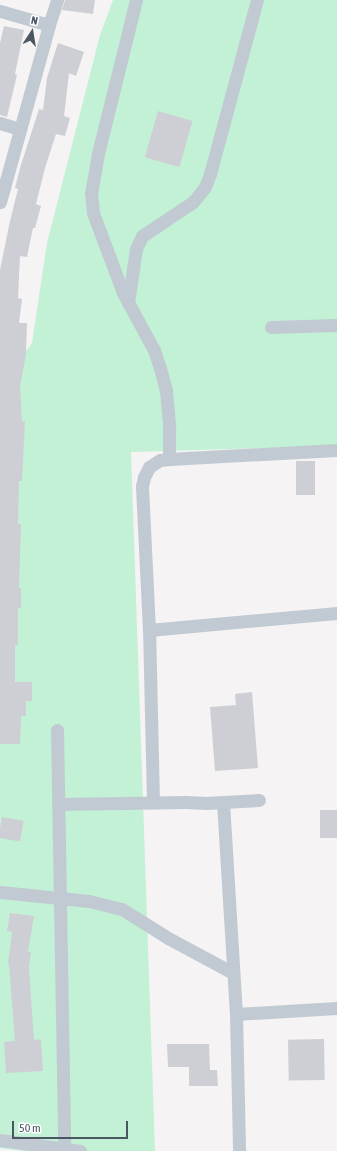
<!DOCTYPE html>
<html>
<head>
<meta charset="utf-8">
<style>
  body { margin:0 }
  #map { position:relative; width:337px; height:1151px; overflow:hidden; background:#f5f3f3; font-family:"Asap Condensed",sans-serif }
  div>[style] { position:absolute }
  .green>* { inset:0; background:#c3f1d5 }
  .building>* { inset:0; background:#cdcfd5; transform-origin:0 0 }
  .street>* { height:13px; margin:-6.5px; padding:0 6.5px; transform-origin:6.5px; border-radius:6.5px; background:#c1cad2 }
  span { translate:-50% -50%; white-space:nowrap; text-align:center; line-height:1.15; -webkit-text-stroke:4px #fff; paint-order:stroke }
  .north { position:absolute; left:12px; top:12px; width:40px; height:40px; -webkit-text-stroke:3px #fff; paint-order:stroke; rotate:12deg; font-size:11px; font-weight:700; line-height:16px; text-align:center; color:#4a5661 }
  .north::after { content:''; display:block; margin:auto; width:14px; height:18px; background:#4a5661; clip-path:polygon(50% 0,100% 100%,50% 72%,0 100%) }
  .scale { position:absolute; left:12px; top:1121px; width:116px; height:18px; box-sizing:border-box; border:2px solid #4a5661; border-top:0; padding-left:5px; font-size:12px; line-height:14px; white-space:nowrap; color:#4a5661; -webkit-text-stroke:3px #fff; paint-order:stroke }
</style>
</head>
<body>
<div id="map">
  <div class="green">
    <i style="clip-path:polygon(113px 0,337px 0,337px 446px,131px 452px,155px 1151px,23px 1151px,0 1148px,0 388px,32px 343px,47px 243px,100px 35px)"></i>
  </div>
  <div class="building">
    <i style="clip-path:polygon(65px 0,95px 0,93px 14px,62px 10px)"></i>
    <i style="clip-path:polygon(4px 26px,24px 30px,15px 74px,17px 75px,7px 117px,0 115px,0 43px)"></i>
    <i style="clip-path:polygon(58px 43px,84px 52px,76px 76px,69px 73px,64px 116px,70px 118px,65px 136px,56px 134px,45px 168px,36px 204px,41px 206px,35px 228px,33px 228px,27px 257px,20px 256px,18px 298px,22px 299px,19px 323px,27px 323px,26px 354px,20px 386px,22px 421px,25px 421px,22px 481px,19px 481px,18px 524px,21px 524px,19px 588px,21px 588px,21px 608px,18px 608px,18px 645px,15px 645px,15px 682px,32px 682px,32px 701px,26px 701px,26px 716px,21px 716px,20px 744px,0 744px,0 270px,10px 221px,18px 189px,15px 188px,20px 168px,39px 109px,43px 110px,47px 78px)"></i>
    <i style="left:158px;top:111px;width:36px;height:48px;rotate:16deg"></i>
    <i style="left:296px;top:461px;width:19px;height:34px"></i>
    <i style="clip-path:polygon(252px 692px,258px 768px,215px 771px,210px 707px,236px 705px,235px 694px)"></i>
    <i style="left:320px;top:810px;width:17px;height:28px"></i>
    <i style="left:2px;top:817px;width:22px;height:21px;rotate:10deg"></i>
    <i style="clip-path:polygon(10px 913px,34px 916px,28px 952px,31px 952px,29px 967px,32px 1012px,34px 1040px,41px 1039px,43px 1071px,6px 1073px,4px 1042px,15px 1041px,9px 964px,8px 964px,12px 932px,7px 931px)"></i>
    <i style="left:324px;top:1039px;width:41px;height:36px;rotate:89deg"></i>
    <i style="clip-path:polygon(167px 1044px,209px 1044px,210px 1070px,217px 1070px,218px 1086px,189px 1086px,189px 1067px,168px 1067px)"></i>
  </div>
  <div class="street">
    <i style="left:136px;top:0;width:159px;rotate:103.9deg"></i>
    <i style="left:98px;top:154px;width:40px;rotate:100deg"></i>
    <i style="left:91px;top:193px;width:20px;rotate:84deg"></i>
    <i style="left:93px;top:213px;width:85px;rotate:69.4deg"></i>
    <i style="left:123px;top:293px;width:65px;rotate:61.5deg"></i>
    <i style="left:154px;top:350px;width:19px;rotate:72deg"></i>
    <i style="left:160px;top:368px;width:23px;rotate:75deg"></i>
    <i style="left:166px;top:390px;width:38px;rotate:85deg"></i>
    <i style="left:169px;top:428px;width:31px;rotate:90deg"></i>
    <i style="left:0;top:11px;width:51px;rotate:15.9deg"></i>
    <i style="left:0;top:123px;width:21px;rotate:17deg"></i>
    <i style="left:0;top:202px;width:184px;rotate:-74.5deg"></i>
    <i style="left:49px;top:25px;width:26px;rotate:-72deg"></i>
    <i style="left:128px;top:303px;width:55px;rotate:-81.6deg"></i>
    <i style="left:136px;top:249px;width:14px;rotate:-65deg"></i>
    <i style="left:142px;top:236px;width:61px;rotate:-33.7deg"></i>
    <i style="left:193px;top:202px;width:19px;rotate:-51deg"></i>
    <i style="left:205px;top:187px;width:14px;rotate:-69deg"></i>
    <i style="left:210px;top:174px;width:180px;rotate:-74.9deg"></i>
    <i style="left:271px;top:327px;width:66px;rotate:-1.7deg"></i>
    <i style="left:149px;top:630px;width:189px;rotate:-5.2deg"></i>
    <i style="left:57px;top:730px;width:419px;rotate:89deg"></i>
    <i style="left:153px;top:802px;width:172px;rotate:-91.3deg"></i>
    <i style="left:149px;top:630px;width:144px;rotate:-92.8deg"></i>
    <i style="left:142px;top:486px;width:9px;rotate:-77deg"></i>
    <i style="left:144px;top:477px;width:11px;rotate:-63deg"></i>
    <i style="left:149px;top:467px;width:13px;rotate:-32deg"></i>
    <i style="left:160px;top:460px;width:9px;rotate:-6deg"></i>
    <i style="left:169px;top:459px;width:168px;rotate:-3.1deg"></i>
    <i style="left:223px;top:802px;width:212px;rotate:86.5deg"></i>
    <i style="left:236px;top:1014px;width:137px;rotate:88.7deg"></i>
    <i style="left:58px;top:804px;width:128px;rotate:-0.9deg"></i>
    <i style="left:186px;top:802px;width:20px;rotate:3deg"></i>
    <i style="left:206px;top:803px;width:53px;rotate:-3.2deg"></i>
    <i style="left:0;top:892px;width:89px;rotate:5.8deg"></i>
    <i style="left:89px;top:901px;width:34px;rotate:14deg"></i>
    <i style="left:122px;top:909px;width:54px;rotate:32.2deg"></i>
    <i style="left:168px;top:938px;width:74px;rotate:28.3deg"></i>
    <i style="left:236px;top:1014px;width:101px;rotate:-3.4deg"></i>
    <i style="left:0;top:1140px;width:81px;rotate:7.8deg"></i>
  </div>
  <div class="north">N</div>
  <div class="scale">50 m</div>
</div>
</body>
</html>
